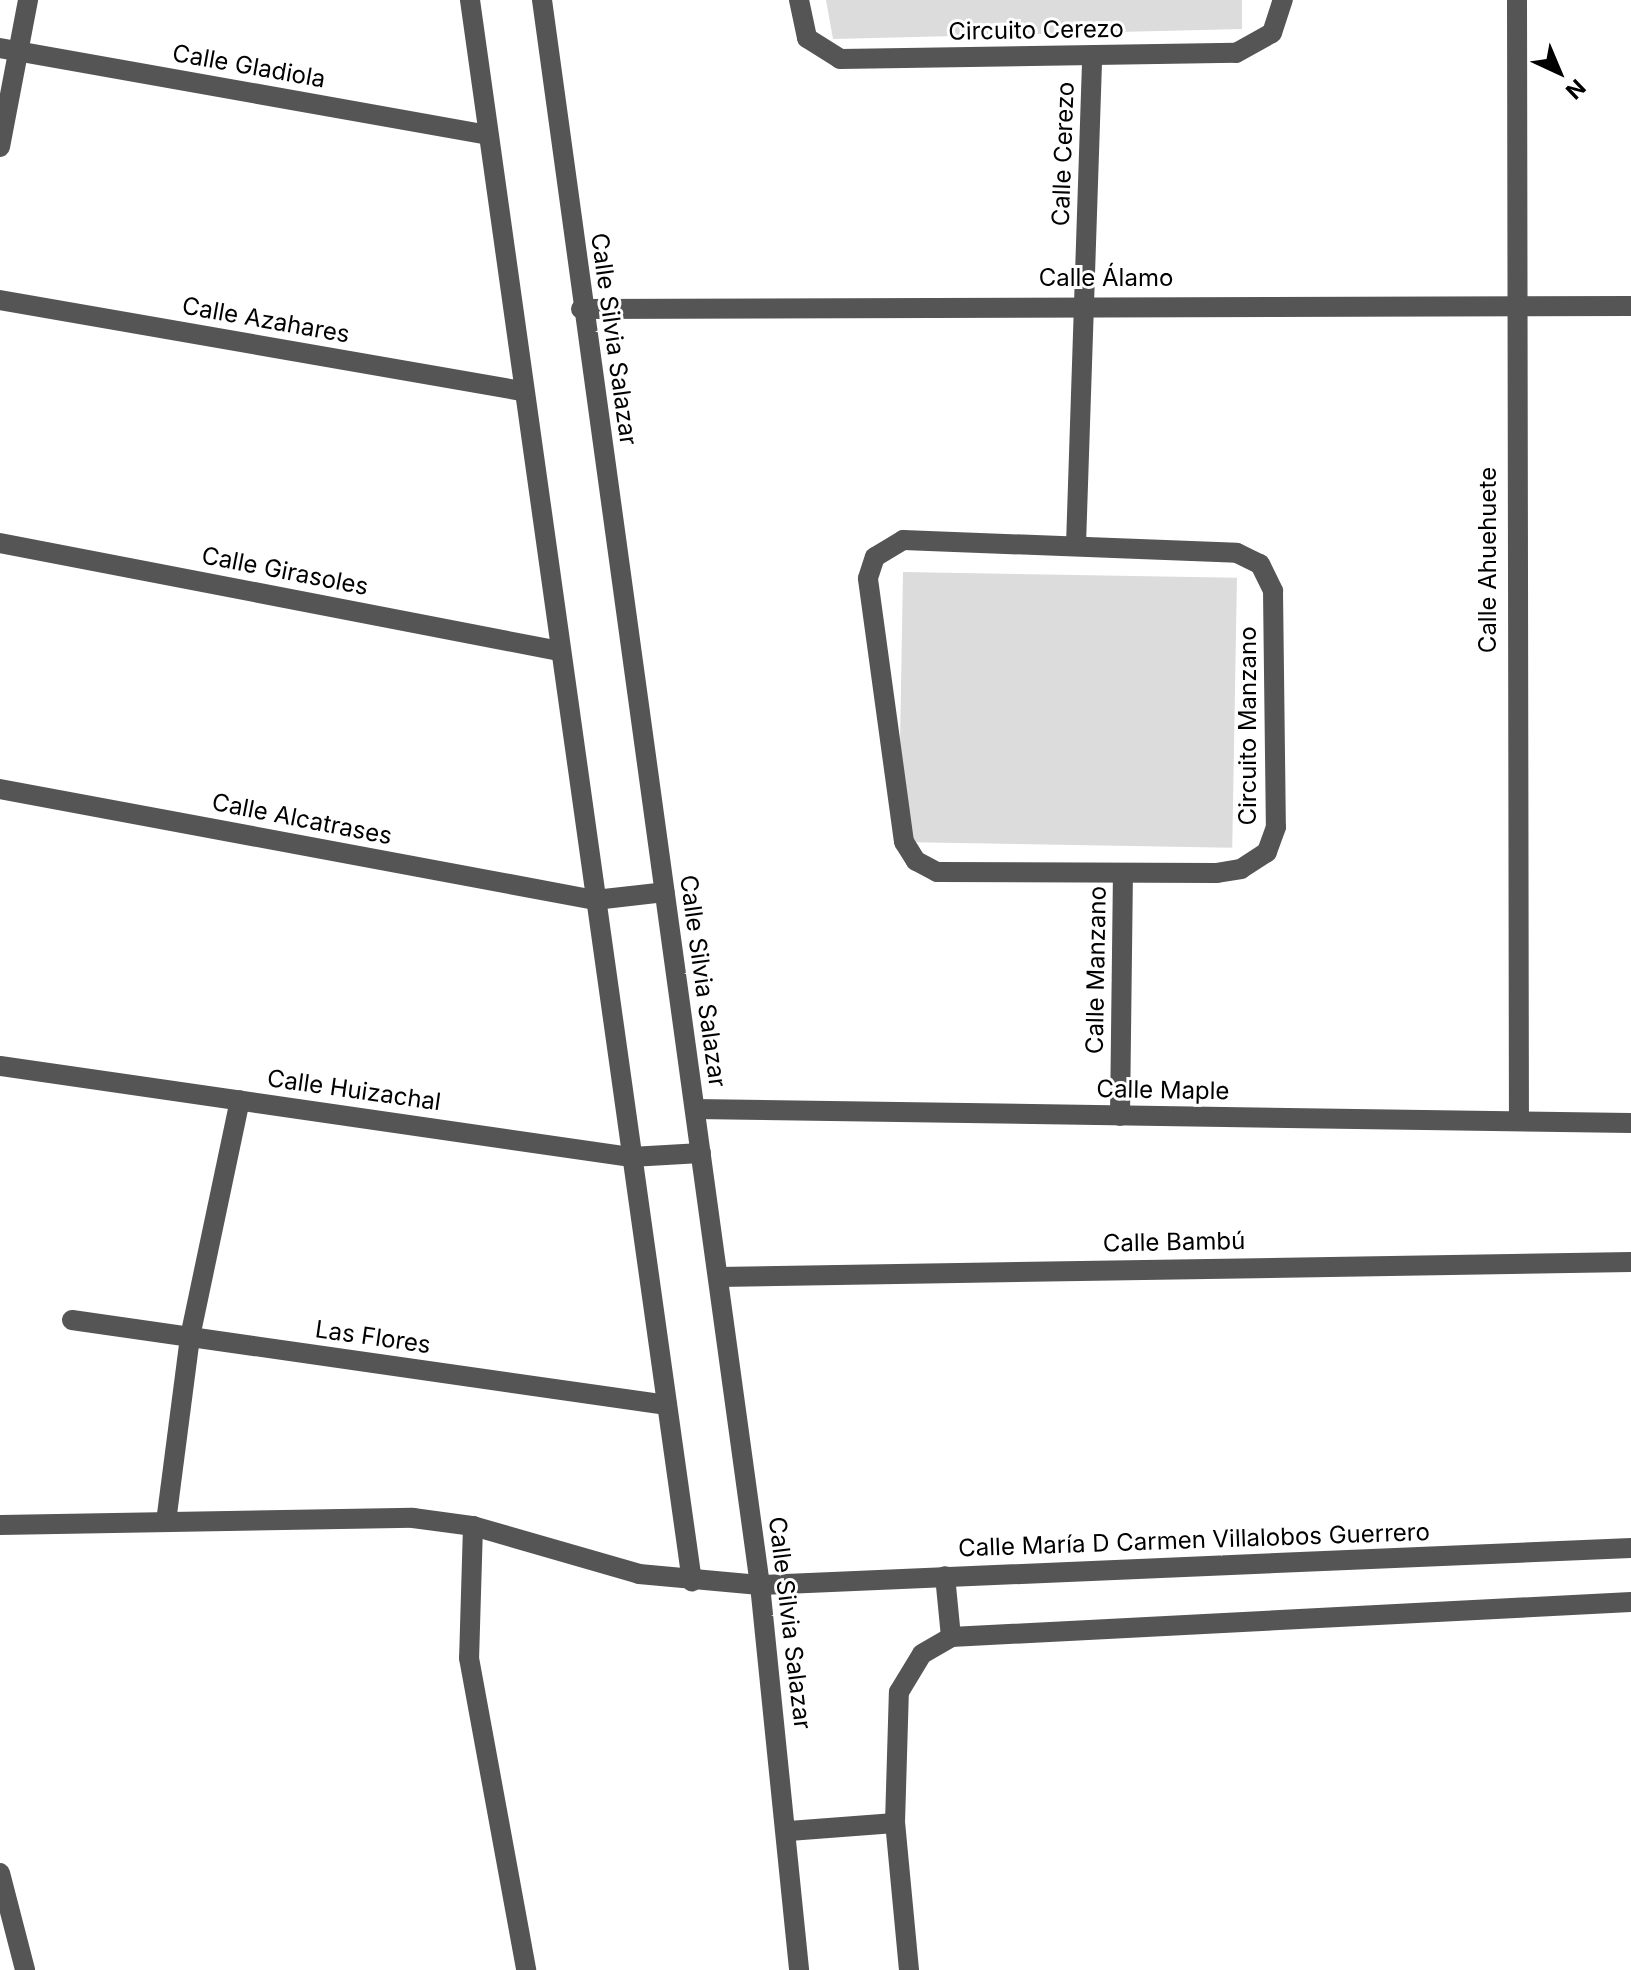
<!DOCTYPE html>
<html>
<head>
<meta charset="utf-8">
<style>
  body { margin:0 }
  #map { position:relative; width:1631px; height:1970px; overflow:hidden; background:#fff; font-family:Inter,sans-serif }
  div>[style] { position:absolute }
  .green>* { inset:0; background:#dcdcdc; transform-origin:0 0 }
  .minor>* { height:20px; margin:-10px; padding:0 10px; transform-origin:10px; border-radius:10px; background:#555 }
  span { translate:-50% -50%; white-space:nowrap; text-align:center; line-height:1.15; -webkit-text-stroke:6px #fff; paint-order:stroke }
  .street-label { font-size:24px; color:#000 }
  .north { position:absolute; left:1519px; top:32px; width:80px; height:80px; -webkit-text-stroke:6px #fff; paint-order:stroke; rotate:136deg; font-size:22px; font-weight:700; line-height:32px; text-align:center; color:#000 }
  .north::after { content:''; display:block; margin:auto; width:28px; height:36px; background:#000; clip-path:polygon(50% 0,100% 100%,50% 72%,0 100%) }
</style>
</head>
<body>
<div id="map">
  <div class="green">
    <i style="clip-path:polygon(826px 0,1242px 0,1242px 29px,833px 39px)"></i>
    <i style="left:903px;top:572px;width:334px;height:270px;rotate:1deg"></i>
  </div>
  <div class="minor">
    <i style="left:470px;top:0;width:1597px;rotate:82.01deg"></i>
    <i style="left:542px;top:0;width:1600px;rotate:82.17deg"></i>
    <i style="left:760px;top:1585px;width:387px;rotate:84.2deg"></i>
    <i style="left:799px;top:0;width:39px;rotate:78deg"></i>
    <i style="left:807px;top:38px;width:39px;rotate:32deg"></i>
    <i style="left:840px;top:59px;width:396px;rotate:-0.9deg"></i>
    <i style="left:1236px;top:53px;width:41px;rotate:-29.1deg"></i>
    <i style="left:1272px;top:33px;width:35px;rotate:-72deg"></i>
    <i style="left:1517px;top:0;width:1120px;rotate:89.9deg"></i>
    <i style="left:0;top:48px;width:496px;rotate:10.1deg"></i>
    <i style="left:0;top:147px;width:150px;rotate:-79.2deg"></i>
    <i style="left:0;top:300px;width:530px;rotate:9.89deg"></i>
    <i style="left:581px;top:309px;width:1050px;rotate:-0.16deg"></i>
    <i style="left:903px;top:540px;width:334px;rotate:2.2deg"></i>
    <i style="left:1237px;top:553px;width:25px;rotate:26deg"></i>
    <i style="left:1260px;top:564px;width:30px;rotate:64deg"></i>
    <i style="left:1273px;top:591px;width:236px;rotate:89.3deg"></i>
    <i style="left:1276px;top:827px;width:27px;rotate:110deg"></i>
    <i style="left:1267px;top:852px;width:31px;rotate:147deg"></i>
    <i style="left:1241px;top:869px;width:24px;rotate:171deg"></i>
    <i style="left:1217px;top:873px;width:280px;rotate:-179.8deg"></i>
    <i style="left:937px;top:872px;width:24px;rotate:-152deg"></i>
    <i style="left:916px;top:861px;width:22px;rotate:-122deg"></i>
    <i style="left:904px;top:842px;width:266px;rotate:-97.8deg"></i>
    <i style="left:868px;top:578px;width:22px;rotate:-72deg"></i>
    <i style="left:875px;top:557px;width:33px;rotate:-31deg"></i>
    <i style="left:0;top:543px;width:569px;rotate:10.93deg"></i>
    <i style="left:1076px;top:545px;width:490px;rotate:-88.1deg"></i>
    <i style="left:0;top:789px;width:605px;rotate:10.57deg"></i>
    <i style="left:595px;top:900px;width:70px;rotate:-6.5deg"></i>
    <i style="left:0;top:1066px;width:638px;rotate:8.21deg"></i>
    <i style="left:631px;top:1157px;width:70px;rotate:-3.3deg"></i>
    <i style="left:695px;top:1109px;width:936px;rotate:0.86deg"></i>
    <i style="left:1120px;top:1116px;width:243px;rotate:-89.3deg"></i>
    <i style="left:718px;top:1277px;width:913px;rotate:-0.94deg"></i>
    <i style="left:72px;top:1320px;width:601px;rotate:8.13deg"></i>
    <i style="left:166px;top:1522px;width:187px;rotate:-82.6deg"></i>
    <i style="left:190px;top:1337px;width:242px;rotate:-78.1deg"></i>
    <i style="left:0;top:1525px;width:413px;rotate:-1deg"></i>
    <i style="left:413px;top:1518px;width:61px;rotate:7.6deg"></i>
    <i style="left:473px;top:1526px;width:173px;rotate:16.1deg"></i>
    <i style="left:639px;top:1574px;width:121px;rotate:5.2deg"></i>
    <i style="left:760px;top:1585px;width:872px;rotate:-2.43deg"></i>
    <i style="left:473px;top:1526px;width:132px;rotate:91.7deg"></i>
    <i style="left:469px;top:1658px;width:317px;rotate:79.6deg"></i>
    <i style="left:951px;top:1637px;width:681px;rotate:-2.95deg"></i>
    <i style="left:789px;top:1831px;width:106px;rotate:-4.3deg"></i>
    <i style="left:0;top:1873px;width:100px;rotate:75.5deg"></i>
    <i style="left:909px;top:1970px;width:148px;rotate:-95.4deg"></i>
    <i style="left:895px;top:1823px;width:131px;rotate:-88.3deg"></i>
    <i style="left:899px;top:1692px;width:44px;rotate:-58.8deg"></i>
    <i style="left:922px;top:1654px;width:34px;rotate:-30deg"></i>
    <i style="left:951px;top:1637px;width:61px;rotate:-95.6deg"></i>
  </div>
  <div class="street-label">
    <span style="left:1036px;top:30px;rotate:-1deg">Circuito Cerezo</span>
    <span style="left:249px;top:66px;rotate:10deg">Calle Gladiola</span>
    <span style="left:1063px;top:154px;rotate:-88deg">Calle Cerezo</span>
    <span style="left:1106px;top:278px">Calle Álamo</span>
    <span style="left:266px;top:320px;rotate:10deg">Calle Azahares</span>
    <span style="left:614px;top:339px;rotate:82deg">Calle Silvia Salazar</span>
    <span style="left:1488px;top:560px;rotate:-90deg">Calle Ahuehuete</span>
    <span style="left:285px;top:571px;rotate:11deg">Calle Girasoles</span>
    <span style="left:1248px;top:726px;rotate:-90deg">Circuito Manzano</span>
    <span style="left:302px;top:819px;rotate:11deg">Calle Alcatrases</span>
    <span style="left:1096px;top:970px;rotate:-89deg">Calle Manzano</span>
    <span style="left:703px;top:981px;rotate:82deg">Calle Silvia Salazar</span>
    <span style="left:354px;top:1090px;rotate:8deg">Calle Huizachal</span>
    <span style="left:1163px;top:1090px;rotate:1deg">Calle Maple</span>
    <span style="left:1174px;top:1242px;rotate:-1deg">Calle Bambú</span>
    <span style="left:373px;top:1337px;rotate:8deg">Las Flores</span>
    <span style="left:1194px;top:1540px;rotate:-2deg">Calle María D Carmen Villalobos Guerrero</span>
    <span style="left:790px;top:1623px;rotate:83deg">Calle Silvia Salazar</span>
  </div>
  <div class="north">N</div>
</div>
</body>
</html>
